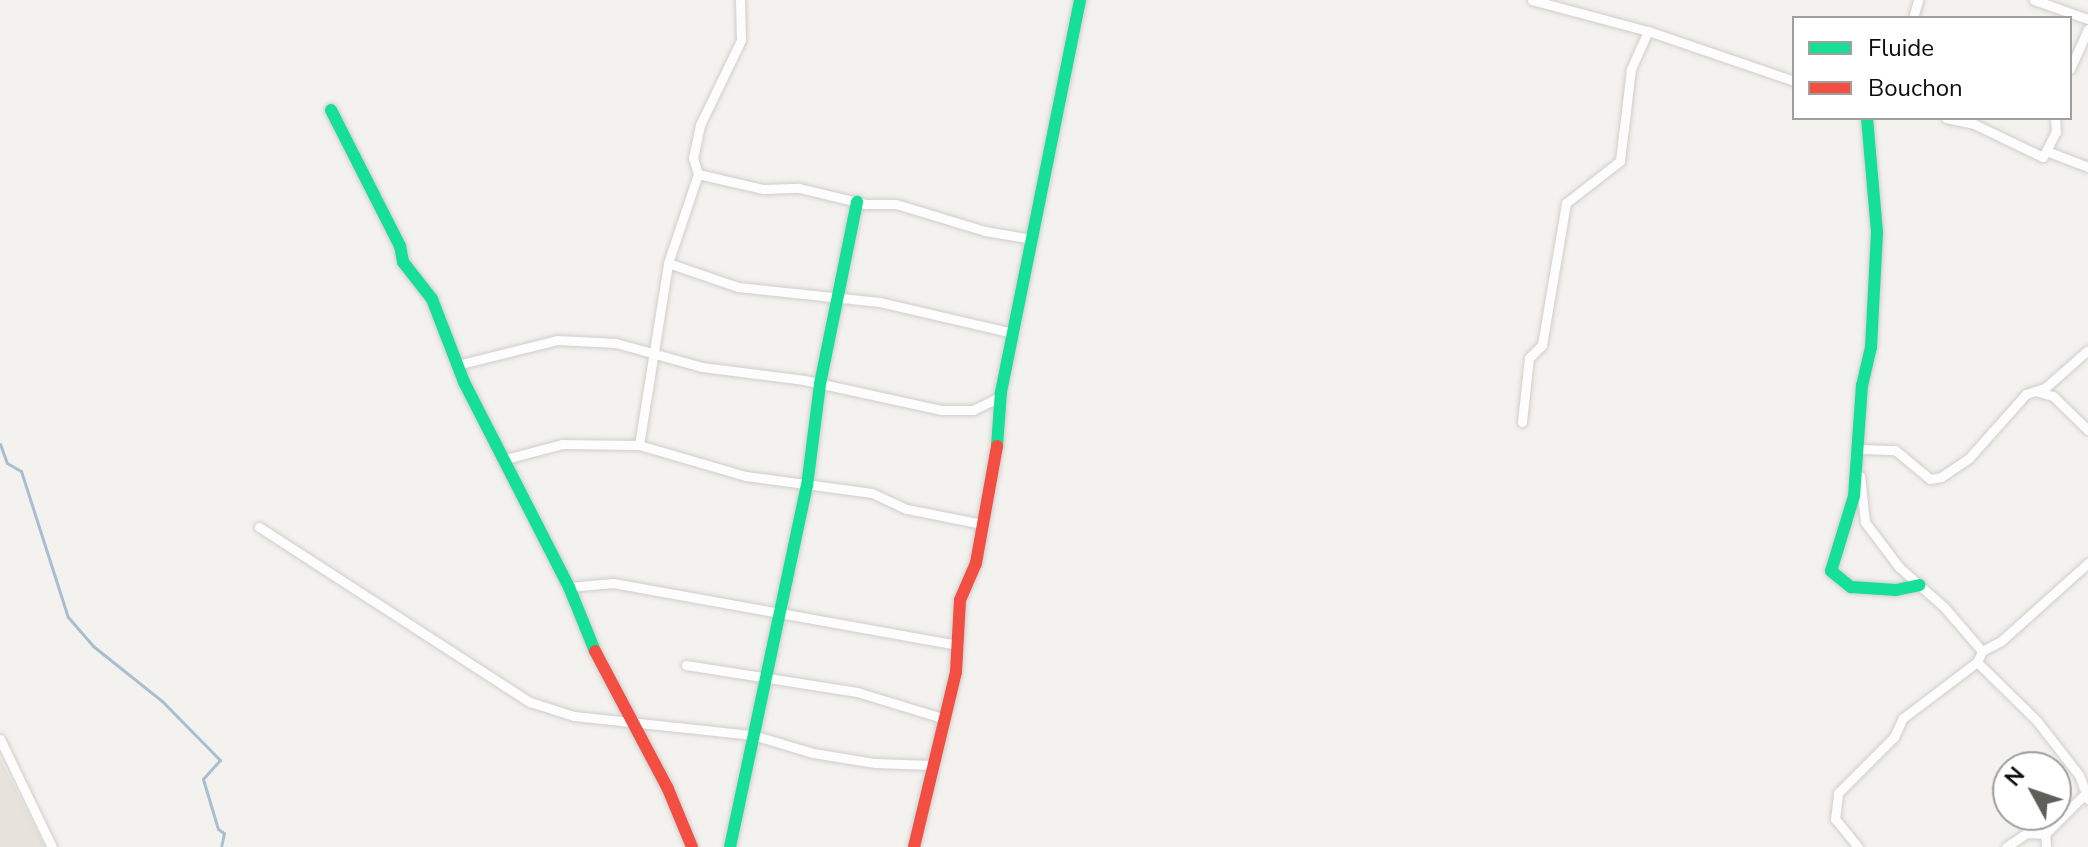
<!DOCTYPE html>
<html>
<head>
<meta charset="utf-8">
<style>
  body { margin:0 }
  #map { position:relative; width:2088px; height:847px; overflow:hidden; background:#f4f2ef; font-family:"Nunito Sans",sans-serif }
  div>[style] { position:absolute }
  .built>* { inset:0; background:#e7e3db }
  .stream>* { height:3px; margin:-1.5px; padding:0 1.5px; transform-origin:1.5px; border-radius:1.5px; background:#a9bfd0 }
  .roads { filter:drop-shadow(0 0 2px #d0cecc) drop-shadow(0 0 2px #d0cecc) }
  .street>* { height:9px; margin:-4.5px; padding:0 4.5px; transform-origin:4.5px; border-radius:4.5px; background:#fdfdfd }
  .fast>* { height:12px; margin:-6px; padding:0 6px; transform-origin:6px; border-radius:6px; background:#16e098 }
  .jam>* { height:12px; margin:-6px; padding:0 6px; transform-origin:6px; border-radius:6px; background:#f24e42 }
  span { translate:-50% -50%; white-space:nowrap; text-align:center; line-height:1.15; -webkit-text-stroke:8px #fff; paint-order:stroke }
  .legend { position:absolute; left:1792px; top:16px; width:280px; height:104px; box-sizing:border-box; background:#fff; border:2px solid #9f9f9e; margin:0; padding:10px 14px; list-style:none; font-size:24px; color:#0f0e0c }
  .legend li { display:flex; align-items:center; gap:16px; height:40px }
  .legend b { width:40px; border:2px solid #9f9f9e }
  .north { position:absolute; left:1992px; top:751px; width:80px; height:80px; box-sizing:border-box; background:#fff; border:2px solid #9f9f9e; border-radius:50%; rotate:310deg; font-size:22px; font-weight:700; line-height:32px; text-align:center; color:#0f0e0c }
  .north::after { content:''; display:block; margin:auto; width:28px; height:36px; background:#5f5e5b; clip-path:polygon(50% 0,100% 100%,50% 72%,0 100%) }
</style>
</head>
<body>
<div id="map">
  <div class="built">
    <i style="clip-path:polygon(0 758px,37px 831px,45px 847px,0 847px)"></i>
  </div>
  <div class="stream">
    <i style="left:0;top:444px;width:20px;rotate:70deg"></i>
    <i style="left:7px;top:463px;width:16px;rotate:30deg"></i>
    <i style="left:21px;top:471px;width:153px;rotate:72.2deg"></i>
    <i style="left:68px;top:617px;width:38px;rotate:49deg"></i>
    <i style="left:93px;top:646px;width:88px;rotate:38.6deg"></i>
    <i style="left:162px;top:701px;width:83px;rotate:45.5deg"></i>
    <i style="left:220px;top:760px;width:25px;rotate:132deg"></i>
    <i style="left:203px;top:779px;width:52px;rotate:73.3deg"></i>
    <i style="left:218px;top:829px;width:7px;rotate:34deg"></i>
    <i style="left:224px;top:833px;width:14px;rotate:102deg"></i>
  </div>
  <div class="roads">
    <div class="street">
      <i style="left:1532px;top:0;width:120px;rotate:15deg"></i>
      <i style="left:1648px;top:31px;width:154px;rotate:18.9deg"></i>
      <i style="left:2034px;top:0;width:57px;rotate:19.4deg"></i>
      <i style="left:1913px;top:18px;width:19px;rotate:-74deg"></i>
      <i style="left:2070px;top:69px;width:44px;rotate:-65.8deg"></i>
      <i style="left:1946px;top:118px;width:29px;rotate:12deg"></i>
      <i style="left:1974px;top:124px;width:76px;rotate:25.6deg"></i>
      <i style="left:2043px;top:157px;width:28px;rotate:-63deg"></i>
      <i style="left:2056px;top:132px;width:14px;rotate:-94deg"></i>
      <i style="left:2049px;top:152px;width:42px;rotate:21deg"></i>
      <i style="left:698px;top:174px;width:67px;rotate:13deg"></i>
      <i style="left:763px;top:189px;width:36px;rotate:-2deg"></i>
      <i style="left:799px;top:188px;width:68px;rotate:13.6deg"></i>
      <i style="left:865px;top:204px;width:31px"></i>
      <i style="left:896px;top:204px;width:93px;rotate:16.9deg"></i>
      <i style="left:985px;top:231px;width:48px;rotate:9.7deg"></i>
      <i style="left:668px;top:263px;width:74px;rotate:18.9deg"></i>
      <i style="left:738px;top:287px;width:142px;rotate:6.1deg"></i>
      <i style="left:879px;top:302px;width:138px;rotate:13deg"></i>
      <i style="left:457px;top:365px;width:103px;rotate:-14deg"></i>
      <i style="left:557px;top:340px;width:59px;rotate:2.9deg"></i>
      <i style="left:616px;top:343px;width:89px;rotate:15.6deg"></i>
      <i style="left:702px;top:367px;width:103px;rotate:7.3deg"></i>
      <i style="left:804px;top:380px;width:141px;rotate:12.3deg"></i>
      <i style="left:942px;top:410px;width:31px"></i>
      <i style="left:973px;top:410px;width:30px;rotate:-26deg"></i>
      <i style="left:2035px;top:391px;width:19px;rotate:16deg"></i>
      <i style="left:2053px;top:396px;width:49px;rotate:44.2deg"></i>
      <i style="left:1522px;top:422px;width:64px;rotate:-83.8deg"></i>
      <i style="left:1529px;top:358px;width:18px;rotate:-45deg"></i>
      <i style="left:1542px;top:345px;width:144px;rotate:-80.4deg"></i>
      <i style="left:1566px;top:203px;width:68px;rotate:-37.9deg"></i>
      <i style="left:1620px;top:161px;width:93px;rotate:-83.2deg"></i>
      <i style="left:1631px;top:69px;width:42px;rotate:-65.9deg"></i>
      <i style="left:639px;top:445px;width:184px;rotate:-80.9deg"></i>
      <i style="left:668px;top:263px;width:94px;rotate:-71.4deg"></i>
      <i style="left:698px;top:174px;width:17px;rotate:-107deg"></i>
      <i style="left:693px;top:158px;width:34px;rotate:-78deg"></i>
      <i style="left:700px;top:125px;width:94px;rotate:-64.2deg"></i>
      <i style="left:741px;top:40px;width:40px;rotate:-91.4deg"></i>
      <i style="left:1861px;top:449px;width:34px;rotate:2deg"></i>
      <i style="left:1895px;top:450px;width:45px;rotate:39.6deg"></i>
      <i style="left:1930px;top:479px;width:11px;rotate:-10deg"></i>
      <i style="left:1941px;top:477px;width:34px;rotate:-34deg"></i>
      <i style="left:1969px;top:458px;width:86px;rotate:-48.3deg"></i>
      <i style="left:2026px;top:394px;width:20px;rotate:-18deg"></i>
      <i style="left:2045px;top:388px;width:57px;rotate:-41.5deg"></i>
      <i style="left:502px;top:460px;width:62px;rotate:-14.9deg"></i>
      <i style="left:562px;top:444px;width:77px;rotate:0.7deg"></i>
      <i style="left:639px;top:445px;width:111px;rotate:16.2deg"></i>
      <i style="left:746px;top:476px;width:127px;rotate:7.7deg"></i>
      <i style="left:872px;top:493px;width:38px;rotate:25deg"></i>
      <i style="left:907px;top:509px;width:76px;rotate:11.3deg"></i>
      <i style="left:1860px;top:476px;width:46px;rotate:83.8deg"></i>
      <i style="left:1865px;top:522px;width:56px;rotate:52.9deg"></i>
      <i style="left:1899px;top:567px;width:60px;rotate:41.6deg"></i>
      <i style="left:1944px;top:607px;width:58px;rotate:49.2deg"></i>
      <i style="left:259px;top:527px;width:323px;rotate:32.9deg"></i>
      <i style="left:530px;top:702px;width:46px;rotate:17.7deg"></i>
      <i style="left:574px;top:716px;width:180px;rotate:6.1deg"></i>
      <i style="left:753px;top:735px;width:63px;rotate:16.7deg"></i>
      <i style="left:813px;top:753px;width:63px;rotate:9.2deg"></i>
      <i style="left:875px;top:763px;width:56px;rotate:2deg"></i>
      <i style="left:2088px;top:563px;width:117px;rotate:138.1deg"></i>
      <i style="left:2001px;top:641px;width:21px;rotate:152deg"></i>
      <i style="left:1982px;top:651px;width:12px;rotate:114deg"></i>
      <i style="left:1977px;top:662px;width:84px;rotate:44.5deg"></i>
      <i style="left:2037px;top:721px;width:68px;rotate:52.1deg"></i>
      <i style="left:2079px;top:775px;width:26px;rotate:69deg"></i>
      <i style="left:569px;top:587px;width:44px;rotate:-5.2deg"></i>
      <i style="left:613px;top:583px;width:350px;rotate:10.2deg"></i>
      <i style="left:686px;top:665px;width:173px;rotate:9deg"></i>
      <i style="left:857px;top:692px;width:89px;rotate:17deg"></i>
      <i style="left:0;top:739px;width:120px;rotate:64.3deg"></i>
      <i style="left:1858px;top:847px;width:36px;rotate:-129deg"></i>
      <i style="left:1835px;top:819px;width:26px;rotate:-83deg"></i>
      <i style="left:1838px;top:793px;width:79px;rotate:-45deg"></i>
      <i style="left:1894px;top:737px;width:21px;rotate:-65deg"></i>
      <i style="left:1903px;top:718px;width:93px;rotate:-37.1deg"></i>
      <i style="left:2006px;top:847px;width:25px;rotate:-34deg"></i>
      <i style="left:2027px;top:833px;width:18px;rotate:3deg"></i>
      <i style="left:2046px;top:847px;width:13px;rotate:-94deg"></i>
      <i style="left:2045px;top:834px;width:58px;rotate:-45deg"></i>
    </div>
    <div class="fast">
      <i style="left:331px;top:110px;width:153px;rotate:63.1deg"></i>
      <i style="left:400px;top:246px;width:16px;rotate:79deg"></i>
      <i style="left:403px;top:262px;width:47px;rotate:51.9deg"></i>
      <i style="left:432px;top:299px;width:89px;rotate:68.9deg"></i>
      <i style="left:464px;top:382px;width:230px;rotate:62.9deg"></i>
      <i style="left:569px;top:587px;width:69px;rotate:67.9deg"></i>
      <i style="left:1867px;top:118px;width:115px;rotate:85deg"></i>
      <i style="left:1877px;top:233px;width:114px;rotate:93deg"></i>
      <i style="left:1871px;top:347px;width:39px;rotate:103deg"></i>
      <i style="left:1862px;top:385px;width:111px;rotate:94.1deg"></i>
      <i style="left:1854px;top:496px;width:78px;rotate:107deg"></i>
      <i style="left:1831px;top:571px;width:26px;rotate:39deg"></i>
      <i style="left:1851px;top:587px;width:45px;rotate:3.8deg"></i>
      <i style="left:1896px;top:590px;width:24px;rotate:-12deg"></i>
      <i style="left:997px;top:446px;width:54px;rotate:-85.8deg"></i>
      <i style="left:1001px;top:392px;width:400px;rotate:-78.6deg"></i>
      <i style="left:730px;top:847px;width:369px;rotate:-78deg"></i>
      <i style="left:807px;top:486px;width:103px;rotate:-82.7deg"></i>
      <i style="left:820px;top:384px;width:186px;rotate:-78.5deg"></i>
    </div>
    <div class="jam">
      <i style="left:595px;top:651px;width:156px;rotate:62.1deg"></i>
      <i style="left:668px;top:789px;width:63px;rotate:67.5deg"></i>
      <i style="left:914px;top:847px;width:180px;rotate:-76.5deg"></i>
      <i style="left:956px;top:672px;width:72px;rotate:-86.8deg"></i>
      <i style="left:960px;top:600px;width:40px;rotate:-66.6deg"></i>
      <i style="left:976px;top:563px;width:119px;rotate:-79.8deg"></i>
    </div>
  </div>
  <ul class="legend">
  <li><b style="height:10px;background:#16e098"></b>Fluide</li>
  <li><b style="height:10px;background:#f24e42"></b>Bouchon</li>
  </ul>
  <div class="north">N</div>
</div>
</body>
</html>
